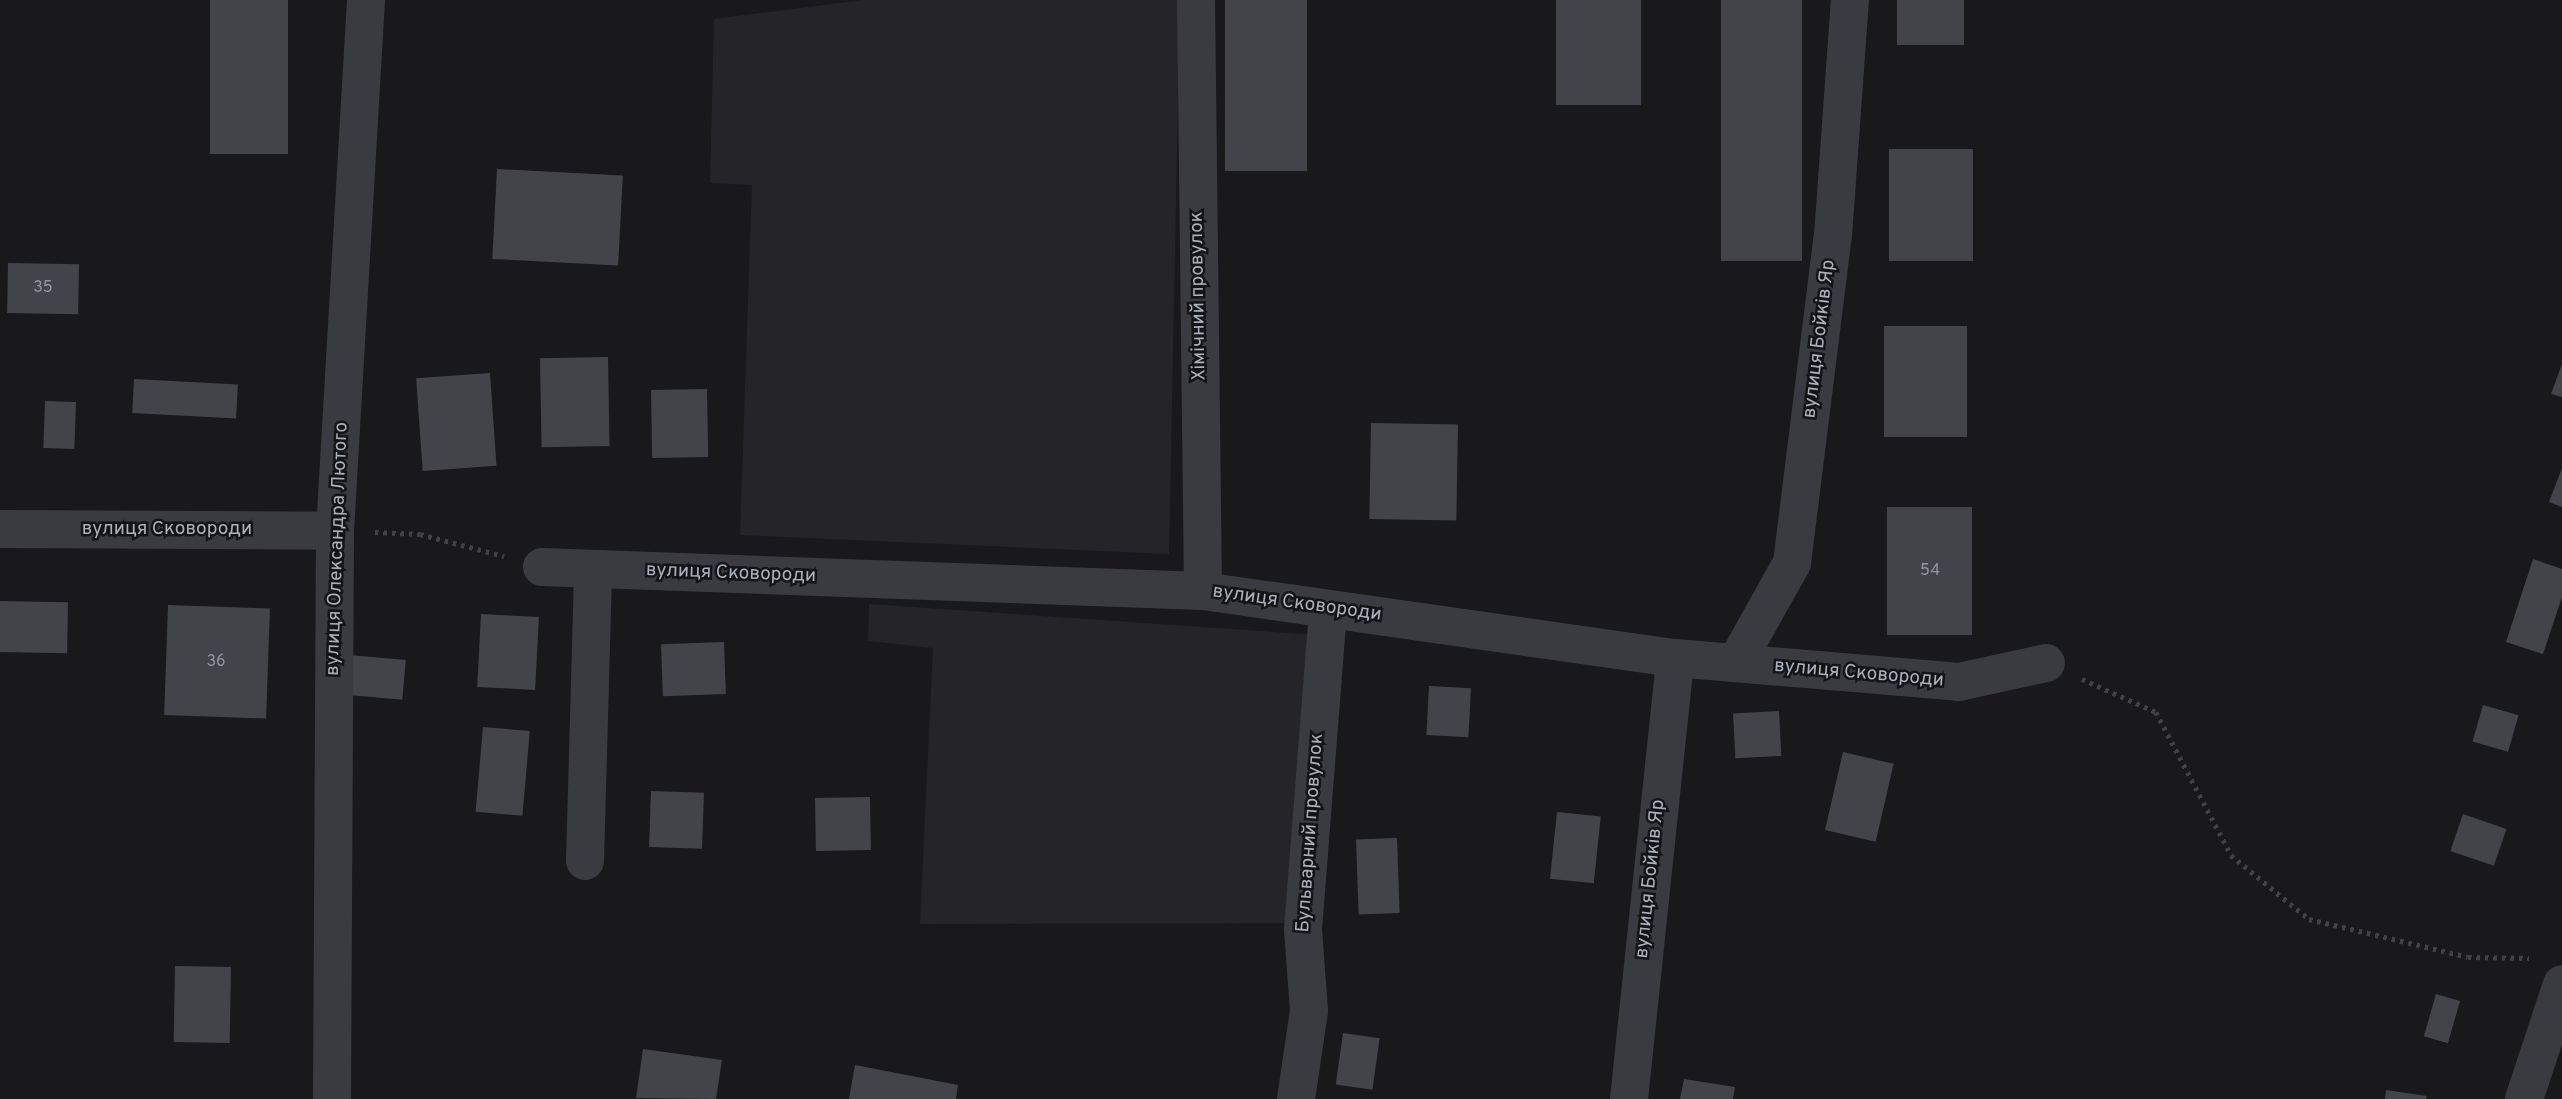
<!DOCTYPE html>
<html>
<head>
<meta charset="utf-8">
<style>
  body { margin:0 }
  #map { position:relative; width:2562px; height:1099px; overflow:hidden; background:#19191c; font-family:Overpass,sans-serif }
  div>[style] { position:absolute }
  .built>* { inset:0; background:#252529 }
  .building>* { inset:0; background:#434449; transform-origin:0 0 }
  .path>* { height:4.5px; margin-top:-2.25px; transform-origin:0; background:repeating-linear-gradient(90deg,#404248 0 3.5px,transparent 0 8.5px) }
  .minor>* { height:38px; margin:-19px; padding:0 19px; transform-origin:19px; border-radius:19px; background:#3a3b41 }
  span { translate:-50% -50%; white-space:nowrap; text-align:center; line-height:1.15; -webkit-text-stroke:5px #141417; paint-order:stroke }
  .number-label { font-size:16px; color:#91969f }
  .number-label span { -webkit-text-stroke-width:0 }
  .street-label { font-size:19px; color:#abb1bc }
</style>
</head>
<body>
<div id="map">
  <div class="built">
    <i style="clip-path:polygon(863px 0,1180px 0,1169px 554px,740px 535px,752px 185px,710px 183px,714px 19px)"></i>
    <i style="clip-path:polygon(869px 604px,1318px 635px,1288px 923px,920px 924px,933px 648px,868px 641px)"></i>
  </div>
  <div class="building">
    <i style="left:210px;top:0;width:78px;height:154px"></i>
    <i style="left:1225px;top:0;width:82px;height:171px"></i>
    <i style="left:1556px;top:0;width:85px;height:105px"></i>
    <i style="left:1721px;top:0;width:81px;height:261px"></i>
    <i style="left:1897px;top:0;width:67px;height:45px"></i>
    <i style="left:1889px;top:149px;width:84px;height:112px"></i>
    <i style="left:497px;top:169px;width:126px;height:90px;rotate:3deg"></i>
    <i style="left:8px;top:263px;width:71px;height:50px;rotate:1deg"></i>
    <i style="left:1884px;top:326px;width:83px;height:111px"></i>
    <i style="left:608px;top:357px;width:89px;height:68px;rotate:89deg"></i>
    <i style="clip-path:polygon(2562px 364px,2562px 397px,2551px 394px)"></i>
    <i style="left:490px;top:373px;width:93px;height:74px;rotate:86deg"></i>
    <i style="left:134px;top:379px;width:104px;height:34px;rotate:3deg"></i>
    <i style="left:707px;top:389px;width:68px;height:56px;rotate:89deg"></i>
    <i style="left:45px;top:401px;width:31px;height:47px;rotate:2deg"></i>
    <i style="left:1371px;top:423px;width:87px;height:96px;rotate:1deg"></i>
    <i style="clip-path:polygon(2562px 468px,2562px 507px,2549px 502px)"></i>
    <i style="left:1887px;top:507px;width:85px;height:128px"></i>
    <i style="clip-path:polygon(2533px 559px,2562px 569px,2562px 597px,2543px 654px,2506px 642px)"></i>
    <i style="left:0;top:601px;width:68px;height:51px;rotate:1deg"></i>
    <i style="left:168px;top:605px;width:102px;height:110px;rotate:2deg"></i>
    <i style="left:481px;top:614px;width:58px;height:73px;rotate:3deg"></i>
    <i style="left:724px;top:642px;width:52px;height:63px;rotate:88deg"></i>
    <i style="left:349px;top:655px;width:57px;height:40px;rotate:5deg"></i>
    <i style="left:1429px;top:686px;width:42px;height:49px;rotate:3deg"></i>
    <i style="left:2483px;top:705px;width:37px;height:38px;rotate:16deg"></i>
    <i style="left:1779px;top:711px;width:45px;height:46px;rotate:87deg"></i>
    <i style="left:483px;top:727px;width:47px;height:85px;rotate:5deg"></i>
    <i style="left:1843px;top:752px;width:52px;height:80px;rotate:13deg"></i>
    <i style="left:651px;top:791px;width:53px;height:56px;rotate:2deg"></i>
    <i style="left:870px;top:797px;width:53px;height:55px;rotate:89deg"></i>
    <i style="left:1557px;top:812px;width:44px;height:67px;rotate:6deg"></i>
    <i style="left:2463px;top:814px;width:46px;height:39px;rotate:19deg"></i>
    <i style="left:1397px;top:838px;width:75px;height:41px;rotate:88deg"></i>
    <i style="left:175px;top:966px;width:56px;height:76px;rotate:1deg"></i>
    <i style="left:2436px;top:994px;width:25px;height:44px;rotate:16deg"></i>
    <i style="left:1343px;top:1033px;width:37px;height:52px;rotate:8deg"></i>
    <i style="clip-path:polygon(643px 1049px,722px 1060px,716px 1099px,636px 1098px)"></i>
    <i style="clip-path:polygon(855px 1065px,958px 1085px,956px 1099px,849px 1099px)"></i>
    <i style="clip-path:polygon(1684px 1079px,1735px 1087px,1733px 1099px,1680px 1099px)"></i>
    <i style="clip-path:polygon(2386px 1090px,2427px 1096px,2426px 1099px,2385px 1099px)"></i>
  </div>
  <div class="path">
    <i style="left:375px;top:532px;width:45px;rotate:2.5deg"></i>
    <i style="left:420px;top:534px;width:87px;rotate:14.7deg"></i>
    <i style="left:2082px;top:679px;width:81px;rotate:24deg"></i>
    <i style="left:2156px;top:712px;width:161px;rotate:62.3deg"></i>
    <i style="left:2231px;top:855px;width:101px;rotate:39.4deg"></i>
    <i style="left:2309px;top:919px;width:163px;rotate:13.4deg"></i>
    <i style="left:2468px;top:957px;width:61px;rotate:0.9deg"></i>
  </div>
  <div class="minor">
    <i style="left:1196px;top:0;width:591px;rotate:89.32deg"></i>
    <i style="left:0;top:529px;width:335px;rotate:0.3deg"></i>
    <i style="left:542px;top:567px;width:661px;rotate:2.08deg"></i>
    <i style="left:1203px;top:591px;width:477px;rotate:8.1deg"></i>
    <i style="left:1675px;top:658px;width:285px;rotate:4.8deg"></i>
    <i style="left:1959px;top:682px;width:89px;rotate:-12.3deg"></i>
    <i style="left:1736px;top:663px;width:115px;rotate:-60.8deg"></i>
    <i style="left:1792px;top:563px;width:330px;rotate:-82.9deg"></i>
    <i style="left:1833px;top:236px;width:237px;rotate:-85.9deg"></i>
    <i style="left:585px;top:861px;width:292px;rotate:-88.4deg"></i>
    <i style="left:332px;top:1099px;width:568px;rotate:-89.7deg"></i>
    <i style="left:335px;top:531px;width:532px;rotate:-86.66deg"></i>
    <i style="left:1296px;top:1099px;width:89px;rotate:-81.6deg"></i>
    <i style="left:1309px;top:1011px;width:82px;rotate:-94.2deg"></i>
    <i style="left:1303px;top:929px;width:321px;rotate:-85.5deg"></i>
    <i style="left:1629px;top:1099px;width:443px;rotate:-84deg"></i>
    <i style="left:2524px;top:1099px;width:121px;rotate:-71.7deg"></i>
  </div>
  <div class="number-label">
    <span style="left:43px;top:288px">35</span>
    <span style="left:1930px;top:571px">54</span>
    <span style="left:216px;top:662px">36</span>
  </div>
  <div class="street-label">
    <span style="left:1199px;top:296px;rotate:-91deg">Хімічний провулок</span>
    <span style="left:1820px;top:339px;rotate:-83deg">вулиця Бойків Яр</span>
    <span style="left:167px;top:530px">вулиця Сковороди</span>
    <span style="left:338px;top:549px;rotate:-88deg">вулиця Олександра Лютого</span>
    <span style="left:731px;top:574px;rotate:2deg">вулиця Сковороди</span>
    <span style="left:1297px;top:604px;rotate:8deg">вулиця Сковороди</span>
    <span style="left:1859px;top:674px;rotate:5deg">вулиця Сковороди</span>
    <span style="left:1311px;top:833px;rotate:-86deg">Бульварний провулок</span>
    <span style="left:1651px;top:879px;rotate:-84deg">вулиця Бойків Яр</span>
  </div>
</div>
</body>
</html>
